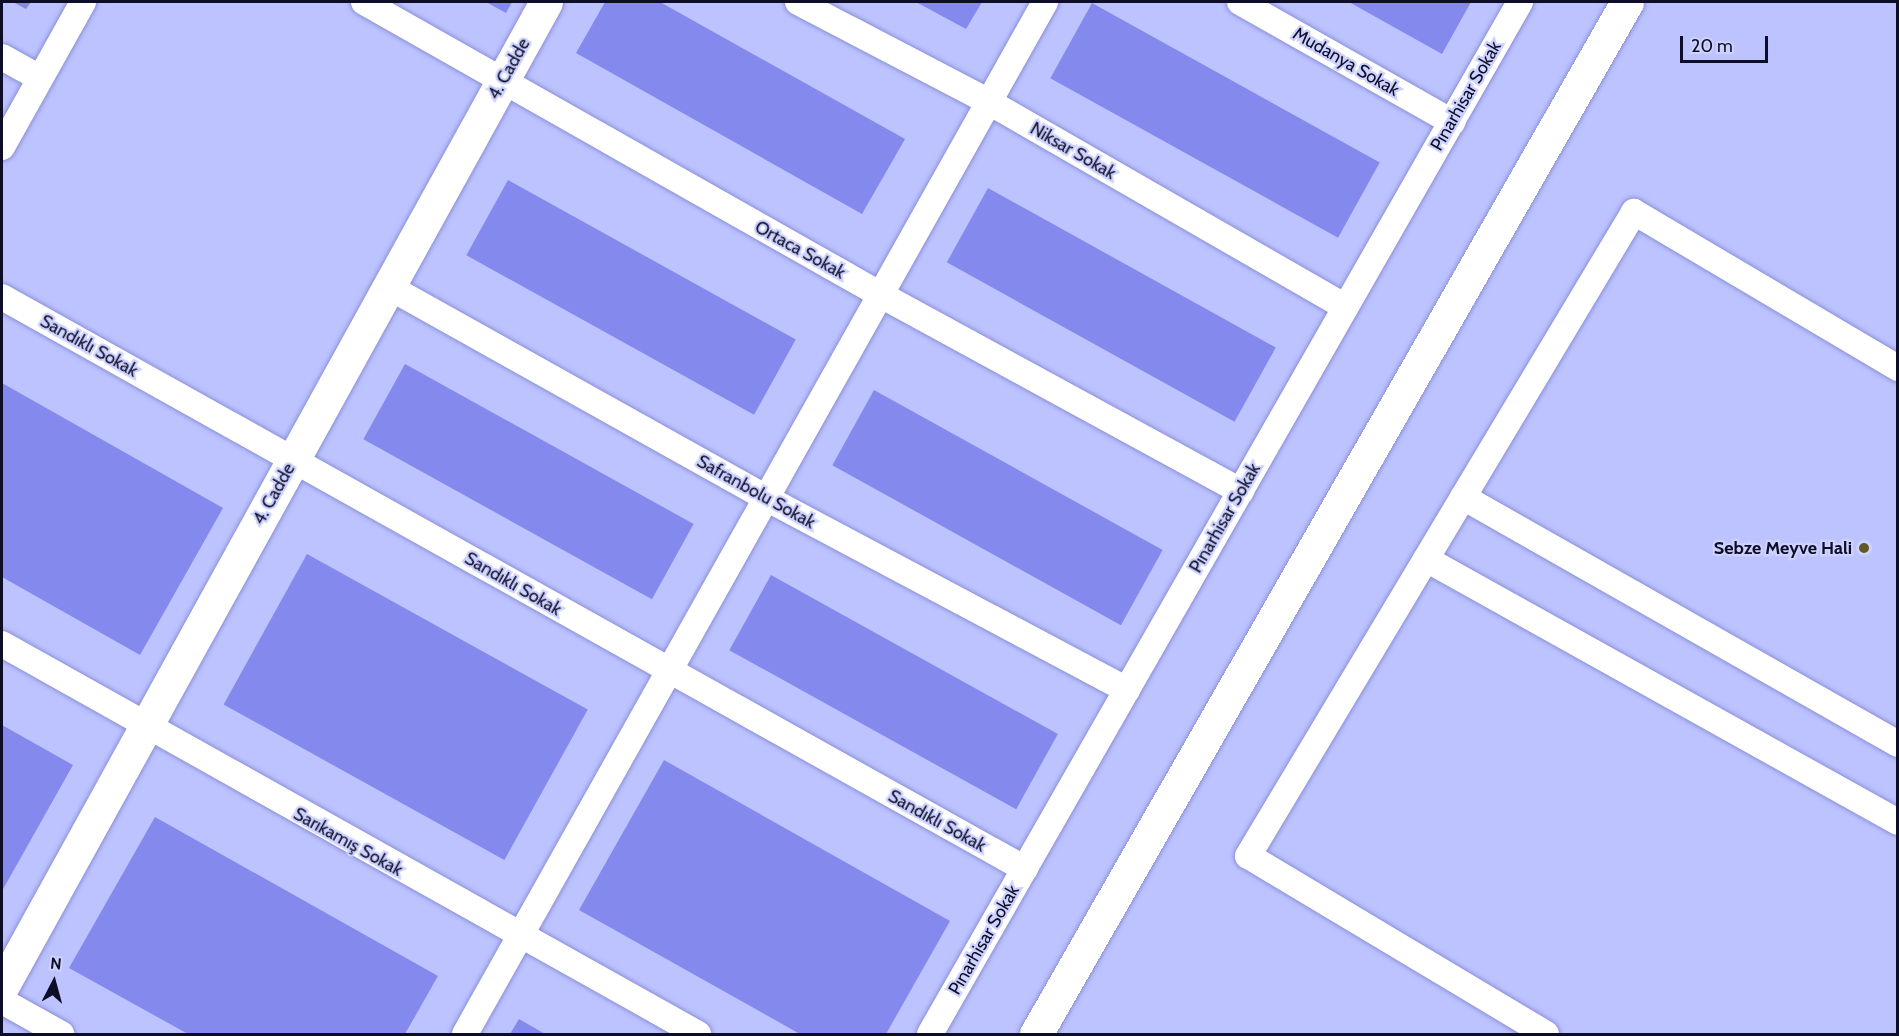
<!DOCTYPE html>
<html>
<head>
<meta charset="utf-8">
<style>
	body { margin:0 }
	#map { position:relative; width:1899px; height:1036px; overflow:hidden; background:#bdc3ff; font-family:Cabin,sans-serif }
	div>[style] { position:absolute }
	.building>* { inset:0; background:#8489ed; transform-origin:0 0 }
	.roads { filter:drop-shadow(0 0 2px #8a90d7) drop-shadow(0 0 2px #8a90d7) }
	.street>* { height:26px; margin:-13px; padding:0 13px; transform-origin:13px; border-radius:13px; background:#fff }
	.secondary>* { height:33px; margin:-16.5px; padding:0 16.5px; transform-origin:16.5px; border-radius:16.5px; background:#fff }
	.dots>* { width:16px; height:16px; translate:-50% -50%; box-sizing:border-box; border:3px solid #cdd2ff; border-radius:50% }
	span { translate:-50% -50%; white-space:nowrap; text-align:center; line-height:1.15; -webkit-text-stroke:4.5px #cdd2ff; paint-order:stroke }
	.street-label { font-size:18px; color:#0d0d28 }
	.poi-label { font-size:18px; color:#0d0d28; font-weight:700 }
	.right { translate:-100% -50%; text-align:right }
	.frame { position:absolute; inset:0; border:3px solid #0d0d28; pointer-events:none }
	.north { position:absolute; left:24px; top:952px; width:60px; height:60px; -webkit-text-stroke:4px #cdd2ff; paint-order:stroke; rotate:6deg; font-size:16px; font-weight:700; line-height:24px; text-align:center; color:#0d0d28 }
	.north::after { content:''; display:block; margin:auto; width:21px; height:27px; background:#0d0d28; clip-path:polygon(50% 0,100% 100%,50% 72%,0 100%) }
	.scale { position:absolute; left:1680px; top:36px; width:88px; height:27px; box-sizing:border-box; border:3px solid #0d0d28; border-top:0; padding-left:8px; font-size:18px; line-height:21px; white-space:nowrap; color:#0d0d28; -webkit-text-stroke:4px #cdd2ff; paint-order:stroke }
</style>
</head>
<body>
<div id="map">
	<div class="building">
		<div style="clip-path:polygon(13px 2px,31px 2px,26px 9px)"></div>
		<div style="clip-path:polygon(486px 2px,512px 2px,506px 13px)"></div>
		<div style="clip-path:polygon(605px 2px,660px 2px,905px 139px,862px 214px,576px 53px)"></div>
		<div style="clip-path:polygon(916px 2px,982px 2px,966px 29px)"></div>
		<div style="clip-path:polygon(1349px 2px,1471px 2px,1442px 54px)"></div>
		<div style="left:1092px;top:3px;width:329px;height:86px;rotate:29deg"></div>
		<div style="left:508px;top:180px;width:329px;height:86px;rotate:29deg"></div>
		<div style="left:988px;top:188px;width:329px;height:85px;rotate:29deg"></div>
		<div style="left:405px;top:364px;width:330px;height:86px;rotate:29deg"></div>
		<div style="clip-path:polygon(2px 383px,223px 508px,140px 655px,2px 577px)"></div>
		<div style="left:874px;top:390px;width:330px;height:86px;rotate:29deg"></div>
		<div style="left:307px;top:554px;width:321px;height:172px;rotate:29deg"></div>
		<div style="left:771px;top:575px;width:328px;height:86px;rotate:29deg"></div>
		<div style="clip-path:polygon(2px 725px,73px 765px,2px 891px)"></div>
		<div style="clip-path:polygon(664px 760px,950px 921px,886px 1034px,800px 1034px,579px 910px)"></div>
		<div style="clip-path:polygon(155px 817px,438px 976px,405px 1034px,188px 1034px,69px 968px)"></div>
		<div style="clip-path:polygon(519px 1019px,545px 1034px,510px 1034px)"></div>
	</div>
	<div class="roads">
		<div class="street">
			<div style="left:364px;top:2px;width:594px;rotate:29.54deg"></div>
			<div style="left:881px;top:295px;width:410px;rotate:28.6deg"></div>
			<div style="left:798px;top:2px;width:216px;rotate:27.6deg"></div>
			<div style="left:989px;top:102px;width:411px;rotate:29.9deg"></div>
			<div style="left:1240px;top:2px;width:244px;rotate:29.5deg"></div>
			<div style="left:2px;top:57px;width:43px;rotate:28.9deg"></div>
			<div style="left:2px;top:147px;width:166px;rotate:-60.8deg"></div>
			<div style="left:389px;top:287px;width:432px;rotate:29.2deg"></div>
			<div style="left:766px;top:498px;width:409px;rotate:28deg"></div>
			<div style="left:2px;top:297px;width:1172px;rotate:29.21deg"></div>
			<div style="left:1463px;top:497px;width:500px;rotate:29.59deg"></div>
			<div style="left:1426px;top:559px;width:540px;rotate:29.13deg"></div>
			<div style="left:2px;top:644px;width:798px;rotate:29.26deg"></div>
			<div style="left:2px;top:1001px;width:68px;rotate:29.2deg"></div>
			<div style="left:465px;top:1034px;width:1184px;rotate:-60.66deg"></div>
			<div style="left:930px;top:1034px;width:1189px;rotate:-60.24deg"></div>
			<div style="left:1546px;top:1034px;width:347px;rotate:-149.1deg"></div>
			<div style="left:1248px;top:856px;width:751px;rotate:-59.06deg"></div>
			<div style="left:1634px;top:212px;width:307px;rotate:30.6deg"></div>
		</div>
		<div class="secondary">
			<div style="left:2px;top:987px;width:1125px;rotate:-61.09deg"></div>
			<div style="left:1036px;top:1034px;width:1189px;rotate:-60.2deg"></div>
		</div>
	</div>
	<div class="dots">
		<div style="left:1864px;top:548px;background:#615925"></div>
	</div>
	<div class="street-label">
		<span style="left:1346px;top:62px;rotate:30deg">Mudanya Sokak</span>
		<span style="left:509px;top:69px;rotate:-61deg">4. Cadde</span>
		<span style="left:1466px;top:96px;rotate:-60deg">Pınarhisar Sokak</span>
		<span style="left:1073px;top:151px;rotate:30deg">Niksar Sokak</span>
		<span style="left:800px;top:250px;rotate:29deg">Ortaca Sokak</span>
		<span style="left:89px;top:346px;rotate:29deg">Sandıklı Sokak</span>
		<span style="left:756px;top:492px;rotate:29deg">Safranbolu Sokak</span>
		<span style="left:274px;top:494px;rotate:-61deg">4. Cadde</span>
		<span style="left:1225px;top:518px;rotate:-60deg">Pınarhisar Sokak</span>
		<span style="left:513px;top:584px;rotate:30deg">Sandıklı Sokak</span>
		<span style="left:937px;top:821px;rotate:29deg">Sandıklı Sokak</span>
		<span style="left:348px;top:842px;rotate:29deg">Sarıkamış Sokak</span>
		<span style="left:984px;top:940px;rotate:-60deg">Pınarhisar Sokak</span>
	</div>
	<div class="poi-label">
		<span class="right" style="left:1852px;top:548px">Sebze Meyve Hali</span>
	</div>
	<div class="frame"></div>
	<div class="north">N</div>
	<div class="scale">20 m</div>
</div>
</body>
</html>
